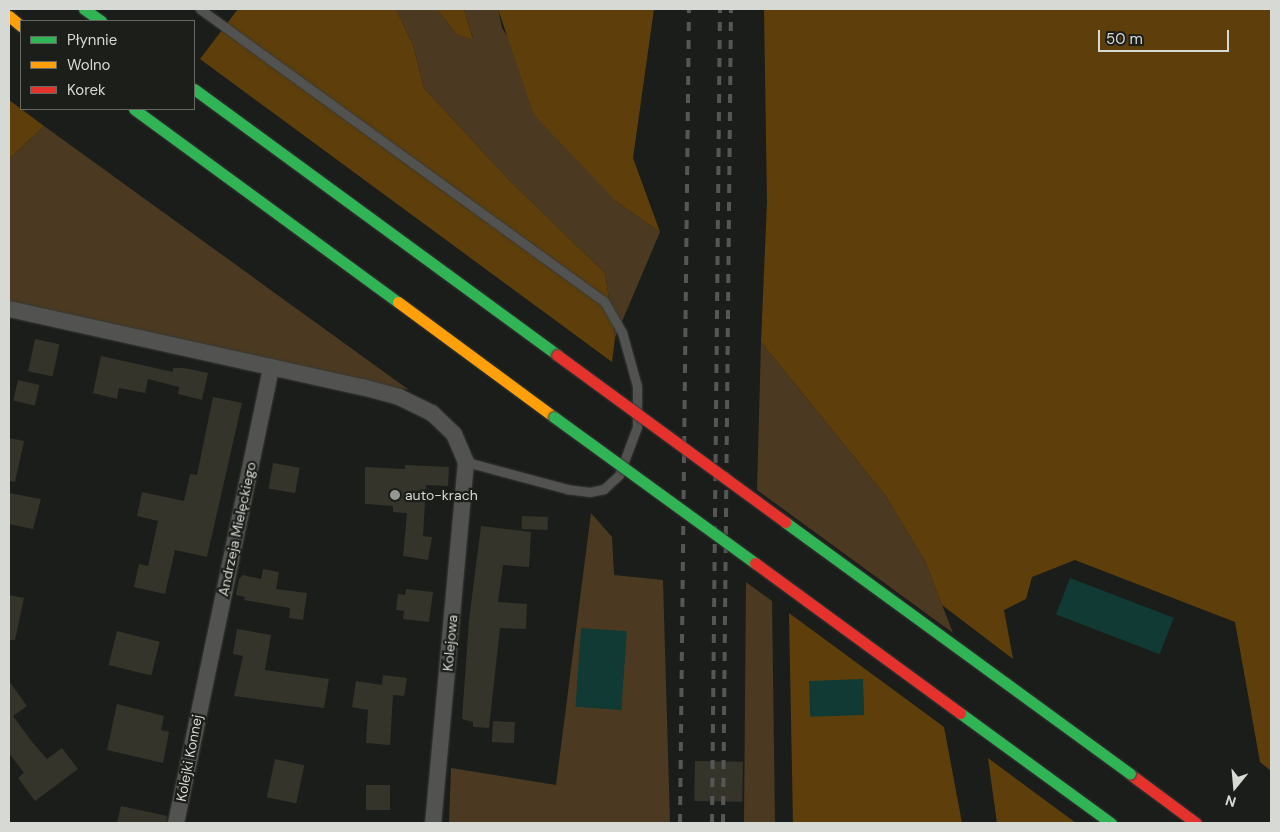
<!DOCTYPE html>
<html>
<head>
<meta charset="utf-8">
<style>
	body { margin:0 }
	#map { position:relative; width:1280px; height:832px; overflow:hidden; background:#1b1d1a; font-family:"DM Sans",sans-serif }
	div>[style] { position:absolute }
	.green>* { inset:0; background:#4b3a21 }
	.forest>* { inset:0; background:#5e3f0b }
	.water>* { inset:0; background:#103a33; transform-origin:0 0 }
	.building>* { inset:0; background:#35342a; transform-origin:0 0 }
	.roads { filter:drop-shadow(0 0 1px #373937) drop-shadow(0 0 1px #373937) }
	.lane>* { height:9px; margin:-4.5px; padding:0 4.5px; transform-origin:4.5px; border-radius:4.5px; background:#525351 }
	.street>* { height:16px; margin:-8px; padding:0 8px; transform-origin:8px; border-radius:8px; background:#525351 }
	.fast>* { height:11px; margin:-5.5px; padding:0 5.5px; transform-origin:5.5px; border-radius:5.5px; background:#30b455 }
	.slow>* { height:11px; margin:-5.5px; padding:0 5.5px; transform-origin:5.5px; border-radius:5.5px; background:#ff9f0a }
	.jam>* { height:11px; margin:-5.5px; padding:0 5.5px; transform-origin:5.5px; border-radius:5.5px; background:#e5322d }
	.rail>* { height:4px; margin-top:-2px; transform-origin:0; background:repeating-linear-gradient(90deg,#555655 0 9px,transparent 0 18px) }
	.bridges { filter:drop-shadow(0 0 1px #373937) drop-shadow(0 0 1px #373937) }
	.fast-bridge>* { height:11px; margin:-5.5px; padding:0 5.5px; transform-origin:5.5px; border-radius:5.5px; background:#30b455 }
	.jam-bridge>* { height:11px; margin:-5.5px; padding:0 5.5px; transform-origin:5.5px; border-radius:5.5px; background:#e5322d }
	.dots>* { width:14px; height:14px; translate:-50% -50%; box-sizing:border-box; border:2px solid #1b1e19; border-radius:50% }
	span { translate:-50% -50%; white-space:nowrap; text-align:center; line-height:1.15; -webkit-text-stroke:4.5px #1b1e19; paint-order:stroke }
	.poi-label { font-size:14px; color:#d7d9d5 }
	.left { translate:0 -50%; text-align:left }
	.street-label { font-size:14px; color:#d7d9d5 }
	.frame { position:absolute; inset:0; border:10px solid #d7d9d5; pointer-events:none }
	.legend { position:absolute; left:20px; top:20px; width:175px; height:90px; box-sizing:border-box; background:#1b1e19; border:1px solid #666964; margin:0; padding:6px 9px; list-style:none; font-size:15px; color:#d7d9d5 }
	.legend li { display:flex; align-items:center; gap:10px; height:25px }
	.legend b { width:25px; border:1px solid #666964 }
	.north { position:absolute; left:1210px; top:762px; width:50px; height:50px; -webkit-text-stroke:4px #1b1e19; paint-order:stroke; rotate:197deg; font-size:14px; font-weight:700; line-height:20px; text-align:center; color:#d7d9d5 }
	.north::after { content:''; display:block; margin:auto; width:18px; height:22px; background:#d7d9d5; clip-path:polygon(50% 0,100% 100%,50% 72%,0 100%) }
	.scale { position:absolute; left:1098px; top:30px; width:131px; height:22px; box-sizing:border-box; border:2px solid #d7d9d5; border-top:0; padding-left:6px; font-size:15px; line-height:18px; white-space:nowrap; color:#d7d9d5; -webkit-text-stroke:4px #1b1e19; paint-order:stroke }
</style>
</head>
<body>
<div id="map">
	<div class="green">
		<div style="clip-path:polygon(396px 9px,437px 9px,457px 35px,473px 38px,464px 9px,498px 9px,502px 28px,617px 202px,660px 232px,615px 338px,605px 273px,509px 180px,424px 88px,413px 45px)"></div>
		<div style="clip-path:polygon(44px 126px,409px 390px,9px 302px,9px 159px)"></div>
		<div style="clip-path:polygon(761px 342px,885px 495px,925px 561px,953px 633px,757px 490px)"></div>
		<div style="clip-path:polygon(591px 513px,612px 537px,614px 575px,663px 580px,670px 823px,449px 823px,451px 768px,556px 785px)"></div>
		<div style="clip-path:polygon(746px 582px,772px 601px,775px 823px,744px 823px)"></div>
	</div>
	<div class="forest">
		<div style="clip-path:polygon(238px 9px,396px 9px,413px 45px,424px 88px,509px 180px,605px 273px,615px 338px,612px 362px,200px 59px)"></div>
		<div style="clip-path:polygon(437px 9px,464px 9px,473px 39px,457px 35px)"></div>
		<div style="clip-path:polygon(498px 9px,654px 9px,633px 158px,660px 232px,617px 202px,534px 115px)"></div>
		<div style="clip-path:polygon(764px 9px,1271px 9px,1271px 771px,1260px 762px,1235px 622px,1075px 560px,1032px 577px,1026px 599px,1004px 610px,1013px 659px,942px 605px,925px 561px,885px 495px,761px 342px,767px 202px)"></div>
		<div style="clip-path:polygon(9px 100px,44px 126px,9px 159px)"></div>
		<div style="clip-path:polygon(789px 613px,944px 727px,962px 823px,793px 823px)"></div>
		<div style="clip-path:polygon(988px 758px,1076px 823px,997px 823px)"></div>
	</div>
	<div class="water">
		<div style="left:1070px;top:578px;width:111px;height:39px;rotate:21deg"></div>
		<div style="left:581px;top:628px;width:46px;height:79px;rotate:4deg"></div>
		<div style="left:863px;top:679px;width:36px;height:54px;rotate:88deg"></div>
	</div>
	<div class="building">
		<div style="left:35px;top:339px;width:25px;height:33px;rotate:12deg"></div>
		<div style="clip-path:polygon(101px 356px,173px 372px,173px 368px,184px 368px,208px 373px,202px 400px,178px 394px,179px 387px,148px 379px,145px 393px,119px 388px,117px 399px,93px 393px)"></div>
		<div style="left:18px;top:380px;width:22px;height:21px;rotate:13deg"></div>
		<div style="clip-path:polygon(213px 397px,242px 403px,207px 557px,175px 550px,165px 594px,134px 587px,139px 564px,148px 566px,158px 521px,137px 516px,142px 492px,184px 501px,190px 474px,197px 475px)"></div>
		<div style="clip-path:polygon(9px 438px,24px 441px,15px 482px,9px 481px)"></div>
		<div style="left:273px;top:463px;width:27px;height:26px;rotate:10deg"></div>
		<div style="clip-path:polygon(405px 465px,449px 467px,448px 486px,426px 485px,423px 536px,432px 537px,428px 560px,403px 556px,407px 513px,393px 512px,393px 506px,365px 504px,365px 467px,405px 469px)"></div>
		<div style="clip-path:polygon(9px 493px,41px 499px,33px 529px,9px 524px)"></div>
		<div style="left:522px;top:516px;width:26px;height:13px;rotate:2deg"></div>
		<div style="clip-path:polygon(481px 526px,531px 532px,529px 567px,503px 565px,498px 602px,527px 604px,526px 629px,500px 628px,489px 728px,473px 727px,473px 722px,462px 719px,469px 620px)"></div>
		<div style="clip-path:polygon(263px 569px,279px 572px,276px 589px,307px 593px,303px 620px,289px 618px,290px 608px,244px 600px,245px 597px,236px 595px,239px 579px,243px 575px,261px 579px)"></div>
		<div style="clip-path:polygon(406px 589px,433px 592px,429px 622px,403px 619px,404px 611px,396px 610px,398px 594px,405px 595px)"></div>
		<div style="clip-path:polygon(9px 595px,24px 598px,15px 640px,9px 640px)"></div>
		<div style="clip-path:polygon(237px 629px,271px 635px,265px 670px,329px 679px,324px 708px,234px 696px,243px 656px,233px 654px)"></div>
		<div style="left:117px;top:631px;width:44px;height:35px;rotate:14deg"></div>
		<div style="clip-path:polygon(383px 675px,407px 678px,404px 696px,393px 695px,390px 745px,366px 743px,368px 710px,352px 707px,356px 681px,382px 685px)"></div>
		<div style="clip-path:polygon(9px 681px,27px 706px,13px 716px,33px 743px,47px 759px,62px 748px,78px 769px,35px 801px,18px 778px,24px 773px,9px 753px)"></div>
		<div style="clip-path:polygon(117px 704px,164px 716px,161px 730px,169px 732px,163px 763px,107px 750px)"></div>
		<div style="left:493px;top:721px;width:22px;height:21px;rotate:3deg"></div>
		<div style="left:275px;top:759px;width:30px;height:39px;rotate:12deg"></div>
		<div style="left:695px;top:761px;width:48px;height:40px;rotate:1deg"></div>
		<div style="left:366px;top:785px;width:24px;height:25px"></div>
		<div style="clip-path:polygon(121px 806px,167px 816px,166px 823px,117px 823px)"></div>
	</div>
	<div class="roads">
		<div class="lane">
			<div style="left:200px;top:9px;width:498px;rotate:35.9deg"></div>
			<div style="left:604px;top:301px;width:36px;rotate:60deg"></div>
			<div style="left:622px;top:332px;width:56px;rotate:74.5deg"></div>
			<div style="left:637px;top:386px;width:41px;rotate:90deg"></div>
			<div style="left:637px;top:427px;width:51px;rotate:110.6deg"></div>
			<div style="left:619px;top:475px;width:21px;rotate:137deg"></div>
			<div style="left:604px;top:489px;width:14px;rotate:168deg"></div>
			<div style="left:590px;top:492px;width:23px;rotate:-173deg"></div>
			<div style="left:567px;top:489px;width:105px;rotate:-165deg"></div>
		</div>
		<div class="street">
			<div style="left:9px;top:309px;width:362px;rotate:12.5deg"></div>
			<div style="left:362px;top:387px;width:38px;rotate:15deg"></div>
			<div style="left:399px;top:397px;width:37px;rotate:26deg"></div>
			<div style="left:432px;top:413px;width:30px;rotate:44deg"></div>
			<div style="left:454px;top:434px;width:30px;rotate:67deg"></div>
			<div style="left:466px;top:462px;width:363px;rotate:95.2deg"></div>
			<div style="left:176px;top:823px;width:466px;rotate:-78.2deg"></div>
		</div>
		<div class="fast">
			<div style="left:84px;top:9px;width:21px;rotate:35deg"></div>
			<div style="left:194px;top:89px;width:450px;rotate:36.2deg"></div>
			<div style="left:134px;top:109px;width:327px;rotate:36.2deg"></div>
		</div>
		<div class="slow">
			<div style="left:9px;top:16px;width:16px;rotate:40deg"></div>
			<div style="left:398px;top:302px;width:194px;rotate:36.4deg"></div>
		</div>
		<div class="jam">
			<div style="left:1130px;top:774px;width:82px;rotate:36.6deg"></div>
		</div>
	</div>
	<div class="rail">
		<div style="left:680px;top:823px;width:814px;rotate:-89.37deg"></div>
		<div style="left:712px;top:823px;width:814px;rotate:-89.44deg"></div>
		<div style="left:723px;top:823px;width:814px;rotate:-89.44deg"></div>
	</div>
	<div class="bridges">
		<div class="fast-bridge">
			<div style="left:554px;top:417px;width:248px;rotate:36deg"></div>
			<div style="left:785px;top:522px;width:427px;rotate:36.1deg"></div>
			<div style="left:960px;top:713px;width:187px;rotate:36.1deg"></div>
		</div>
		<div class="jam-bridge">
			<div style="left:557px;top:355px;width:283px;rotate:36.2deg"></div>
			<div style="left:755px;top:563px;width:254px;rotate:36.2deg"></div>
		</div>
	</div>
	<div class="dots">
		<div style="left:395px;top:495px;background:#959794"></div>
	</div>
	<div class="poi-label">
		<span class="left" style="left:405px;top:495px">auto-krach</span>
	</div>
	<div class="street-label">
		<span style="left:237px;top:529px;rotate:-78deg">Andrzeja Mielęckiego</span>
		<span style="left:450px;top:643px;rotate:-85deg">Kolejowa</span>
		<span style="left:189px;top:758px;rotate:-79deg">Kolejki Konnej</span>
	</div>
	<div class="frame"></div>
	<ul class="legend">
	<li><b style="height:6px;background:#30b455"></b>Płynnie</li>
	<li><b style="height:6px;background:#ff9f0a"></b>Wolno</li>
	<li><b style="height:6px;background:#e5322d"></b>Korek</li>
	</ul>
	<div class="north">N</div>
	<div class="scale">50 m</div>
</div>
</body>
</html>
